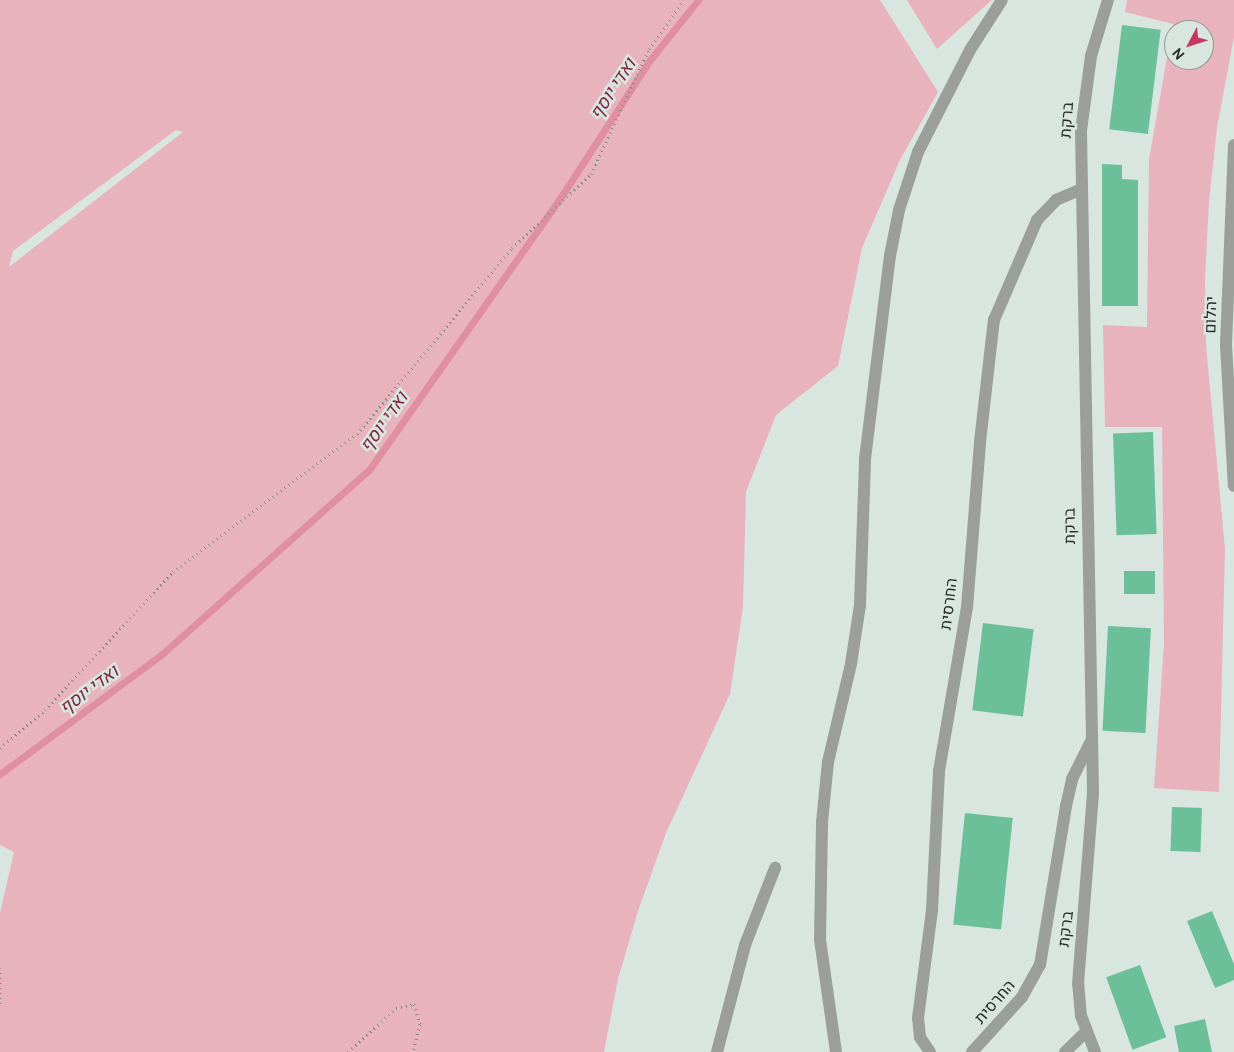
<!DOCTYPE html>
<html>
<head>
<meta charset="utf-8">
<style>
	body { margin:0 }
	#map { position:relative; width:1234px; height:1052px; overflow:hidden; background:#d9e6df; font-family:Cabin,Heebo,sans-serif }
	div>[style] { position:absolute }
	.green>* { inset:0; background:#e8b3bc }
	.stream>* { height:7px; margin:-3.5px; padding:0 3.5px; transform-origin:3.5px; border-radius:3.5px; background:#df8fa0 }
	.building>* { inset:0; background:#6bbf99; transform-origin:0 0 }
	.path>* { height:3px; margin-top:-1.5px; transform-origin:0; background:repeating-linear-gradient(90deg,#828b87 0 1px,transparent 0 5px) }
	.minor>* { height:12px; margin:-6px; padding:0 6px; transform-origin:6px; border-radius:6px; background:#9a9f9c }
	span { translate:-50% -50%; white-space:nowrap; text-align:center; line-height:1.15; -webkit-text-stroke:5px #d9e6df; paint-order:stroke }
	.street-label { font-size:16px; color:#262b29 }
	.water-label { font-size:18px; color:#812441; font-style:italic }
	.north { position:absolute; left:1164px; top:20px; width:50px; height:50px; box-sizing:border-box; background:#d9e6df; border:1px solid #919b96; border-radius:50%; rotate:230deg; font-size:14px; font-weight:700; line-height:20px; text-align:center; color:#262b29 }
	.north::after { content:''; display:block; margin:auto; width:18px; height:22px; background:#c53764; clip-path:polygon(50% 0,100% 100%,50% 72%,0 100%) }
</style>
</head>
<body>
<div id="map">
	<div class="green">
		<div style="clip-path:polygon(evenodd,0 0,880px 0,938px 92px,900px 160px,862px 248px,838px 366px,776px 415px,746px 492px,743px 607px,730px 694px,666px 833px,638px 911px,618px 979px,604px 1052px,0 1052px,0 913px,14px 852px,0 845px,0 0,176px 130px,183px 132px,9px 267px,13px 251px,176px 130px)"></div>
		<div style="clip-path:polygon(907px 0,992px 0,937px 49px)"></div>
		<div style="clip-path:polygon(evenodd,1127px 0,1234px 0,1234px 37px,1217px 128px,1209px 201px,1205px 280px,1206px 345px,1225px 549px,1219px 792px,1154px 788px,1164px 643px,1162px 427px,1105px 427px,1103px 325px,1147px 327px,1149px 159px,1173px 24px,1125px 12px,1127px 0,1174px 30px,1204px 30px,1204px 60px,1174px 60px,1174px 30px)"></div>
	</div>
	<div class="stream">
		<div style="left:0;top:774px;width:200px;rotate:-36.5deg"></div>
		<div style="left:161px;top:655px;width:278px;rotate:-41.7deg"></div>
		<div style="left:369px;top:470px;width:330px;rotate:-54.9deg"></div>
		<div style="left:559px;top:200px;width:167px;rotate:-57deg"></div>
		<div style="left:650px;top:60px;width:77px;rotate:-51.3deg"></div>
	</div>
	<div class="building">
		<div style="left:1122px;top:25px;width:39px;height:105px;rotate:7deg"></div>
		<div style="clip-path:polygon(1102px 164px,1122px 165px,1122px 179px,1138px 180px,1138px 306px,1102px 306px)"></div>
		<div style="left:1153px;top:432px;width:102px;height:40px;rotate:88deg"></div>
		<div style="left:1124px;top:571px;width:31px;height:23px"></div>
		<div style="left:983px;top:623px;width:51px;height:88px;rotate:7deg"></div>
		<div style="left:1108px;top:626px;width:43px;height:105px;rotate:3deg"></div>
		<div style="left:1172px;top:807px;width:30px;height:44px;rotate:2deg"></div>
		<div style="left:965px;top:813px;width:48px;height:112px;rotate:6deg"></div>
		<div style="clip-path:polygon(1212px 911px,1234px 964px,1234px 980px,1215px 988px,1187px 921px)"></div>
		<div style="left:1140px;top:965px;width:77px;height:36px;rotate:70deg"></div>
		<div style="clip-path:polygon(1205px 1019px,1212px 1052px,1179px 1052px,1174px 1026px)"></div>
	</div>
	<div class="path">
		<div style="left:0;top:748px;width:59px;rotate:-40.2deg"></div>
		<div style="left:45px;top:710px;width:188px;rotate:-47.2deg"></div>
		<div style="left:173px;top:572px;width:230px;rotate:-36.9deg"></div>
		<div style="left:357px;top:434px;width:242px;rotate:-50.2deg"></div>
		<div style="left:512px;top:248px;width:108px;rotate:-43.1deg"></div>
		<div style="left:591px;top:174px;width:138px;rotate:-65.1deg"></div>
		<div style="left:649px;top:49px;width:60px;rotate:-54.5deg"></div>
		<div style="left:0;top:968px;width:36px;rotate:90deg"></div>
		<div style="left:348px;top:1052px;width:65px;rotate:-42.5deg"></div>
		<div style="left:396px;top:1008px;width:18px;rotate:-13deg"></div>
		<div style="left:414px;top:1004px;width:21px;rotate:73deg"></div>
		<div style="left:420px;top:1024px;width:29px;rotate:104deg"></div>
	</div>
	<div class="minor">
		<div style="left:1234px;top:145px;width:200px;rotate:92.3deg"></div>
		<div style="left:1226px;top:345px;width:141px;rotate:86.8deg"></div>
		<div style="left:717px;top:1052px;width:111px;rotate:-75.3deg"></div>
		<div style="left:745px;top:945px;width:83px;rotate:-68.7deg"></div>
		<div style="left:836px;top:1052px;width:114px;rotate:-98.1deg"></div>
		<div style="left:820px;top:939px;width:117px;rotate:-89deg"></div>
		<div style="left:822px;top:822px;width:60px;rotate:-84.3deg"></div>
		<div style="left:828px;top:762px;width:101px;rotate:-76.8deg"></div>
		<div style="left:851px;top:664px;width:60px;rotate:-81.3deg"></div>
		<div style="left:860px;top:605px;width:146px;rotate:-88deg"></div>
		<div style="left:865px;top:459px;width:205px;rotate:-83deg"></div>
		<div style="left:890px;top:256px;width:47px;rotate:-78.9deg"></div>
		<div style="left:899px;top:210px;width:61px;rotate:-71.9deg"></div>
		<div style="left:918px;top:152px;width:114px;rotate:-63deg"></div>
		<div style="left:970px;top:50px;width:59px;rotate:-57.4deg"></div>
		<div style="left:930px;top:1052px;width:18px;rotate:-124deg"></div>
		<div style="left:920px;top:1037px;width:19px;rotate:-96deg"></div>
		<div style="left:918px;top:1018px;width:109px;rotate:-82.6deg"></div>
		<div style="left:932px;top:910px;width:139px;rotate:-87.1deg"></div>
		<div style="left:939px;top:771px;width:165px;rotate:-80.3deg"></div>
		<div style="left:967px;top:608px;width:167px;rotate:-85.5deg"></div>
		<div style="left:980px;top:442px;width:123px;rotate:-83.5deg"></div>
		<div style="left:994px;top:320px;width:109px;rotate:-66.7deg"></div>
		<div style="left:1037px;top:220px;width:28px;rotate:-46deg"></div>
		<div style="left:1056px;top:200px;width:28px;rotate:-23deg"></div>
		<div style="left:972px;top:1052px;width:74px;rotate:-47.7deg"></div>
		<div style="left:1022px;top:997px;width:37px;rotate:-61deg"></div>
		<div style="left:1040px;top:965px;width:161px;rotate:-80.7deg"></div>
		<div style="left:1066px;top:806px;width:28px;rotate:-77deg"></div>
		<div style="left:1072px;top:779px;width:42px;rotate:-63.4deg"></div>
		<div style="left:1065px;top:1052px;width:29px;rotate:-44deg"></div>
		<div style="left:1095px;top:1052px;width:39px;rotate:-111deg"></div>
		<div style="left:1081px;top:1016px;width:32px;rotate:-95deg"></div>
		<div style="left:1078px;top:984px;width:192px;rotate:-85.5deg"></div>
		<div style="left:1093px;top:793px;width:662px;rotate:-91.04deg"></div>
		<div style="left:1081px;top:131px;width:76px;rotate:-82.4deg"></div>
		<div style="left:1091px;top:56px;width:59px;rotate:-73.1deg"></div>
	</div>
	<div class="street-label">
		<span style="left:1067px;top:120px;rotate:-86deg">ברקת</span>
		<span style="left:1211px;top:315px;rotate:-88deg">יהלום</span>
		<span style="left:1070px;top:526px;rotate:-91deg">ברקת</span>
		<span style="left:949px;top:604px;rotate:-83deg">החרסית</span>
		<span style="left:1066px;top:929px;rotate:-83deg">ברקת</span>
		<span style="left:995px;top:1002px;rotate:-49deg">החרסית</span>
	</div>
	<div class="water-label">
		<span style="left:613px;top:89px;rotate:-57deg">ואדי יוסף</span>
		<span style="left:384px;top:422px;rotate:-55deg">ואדי יוסף</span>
		<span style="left:89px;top:690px;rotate:-37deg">ואדי יוסף</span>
	</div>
	<div class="north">N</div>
</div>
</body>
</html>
